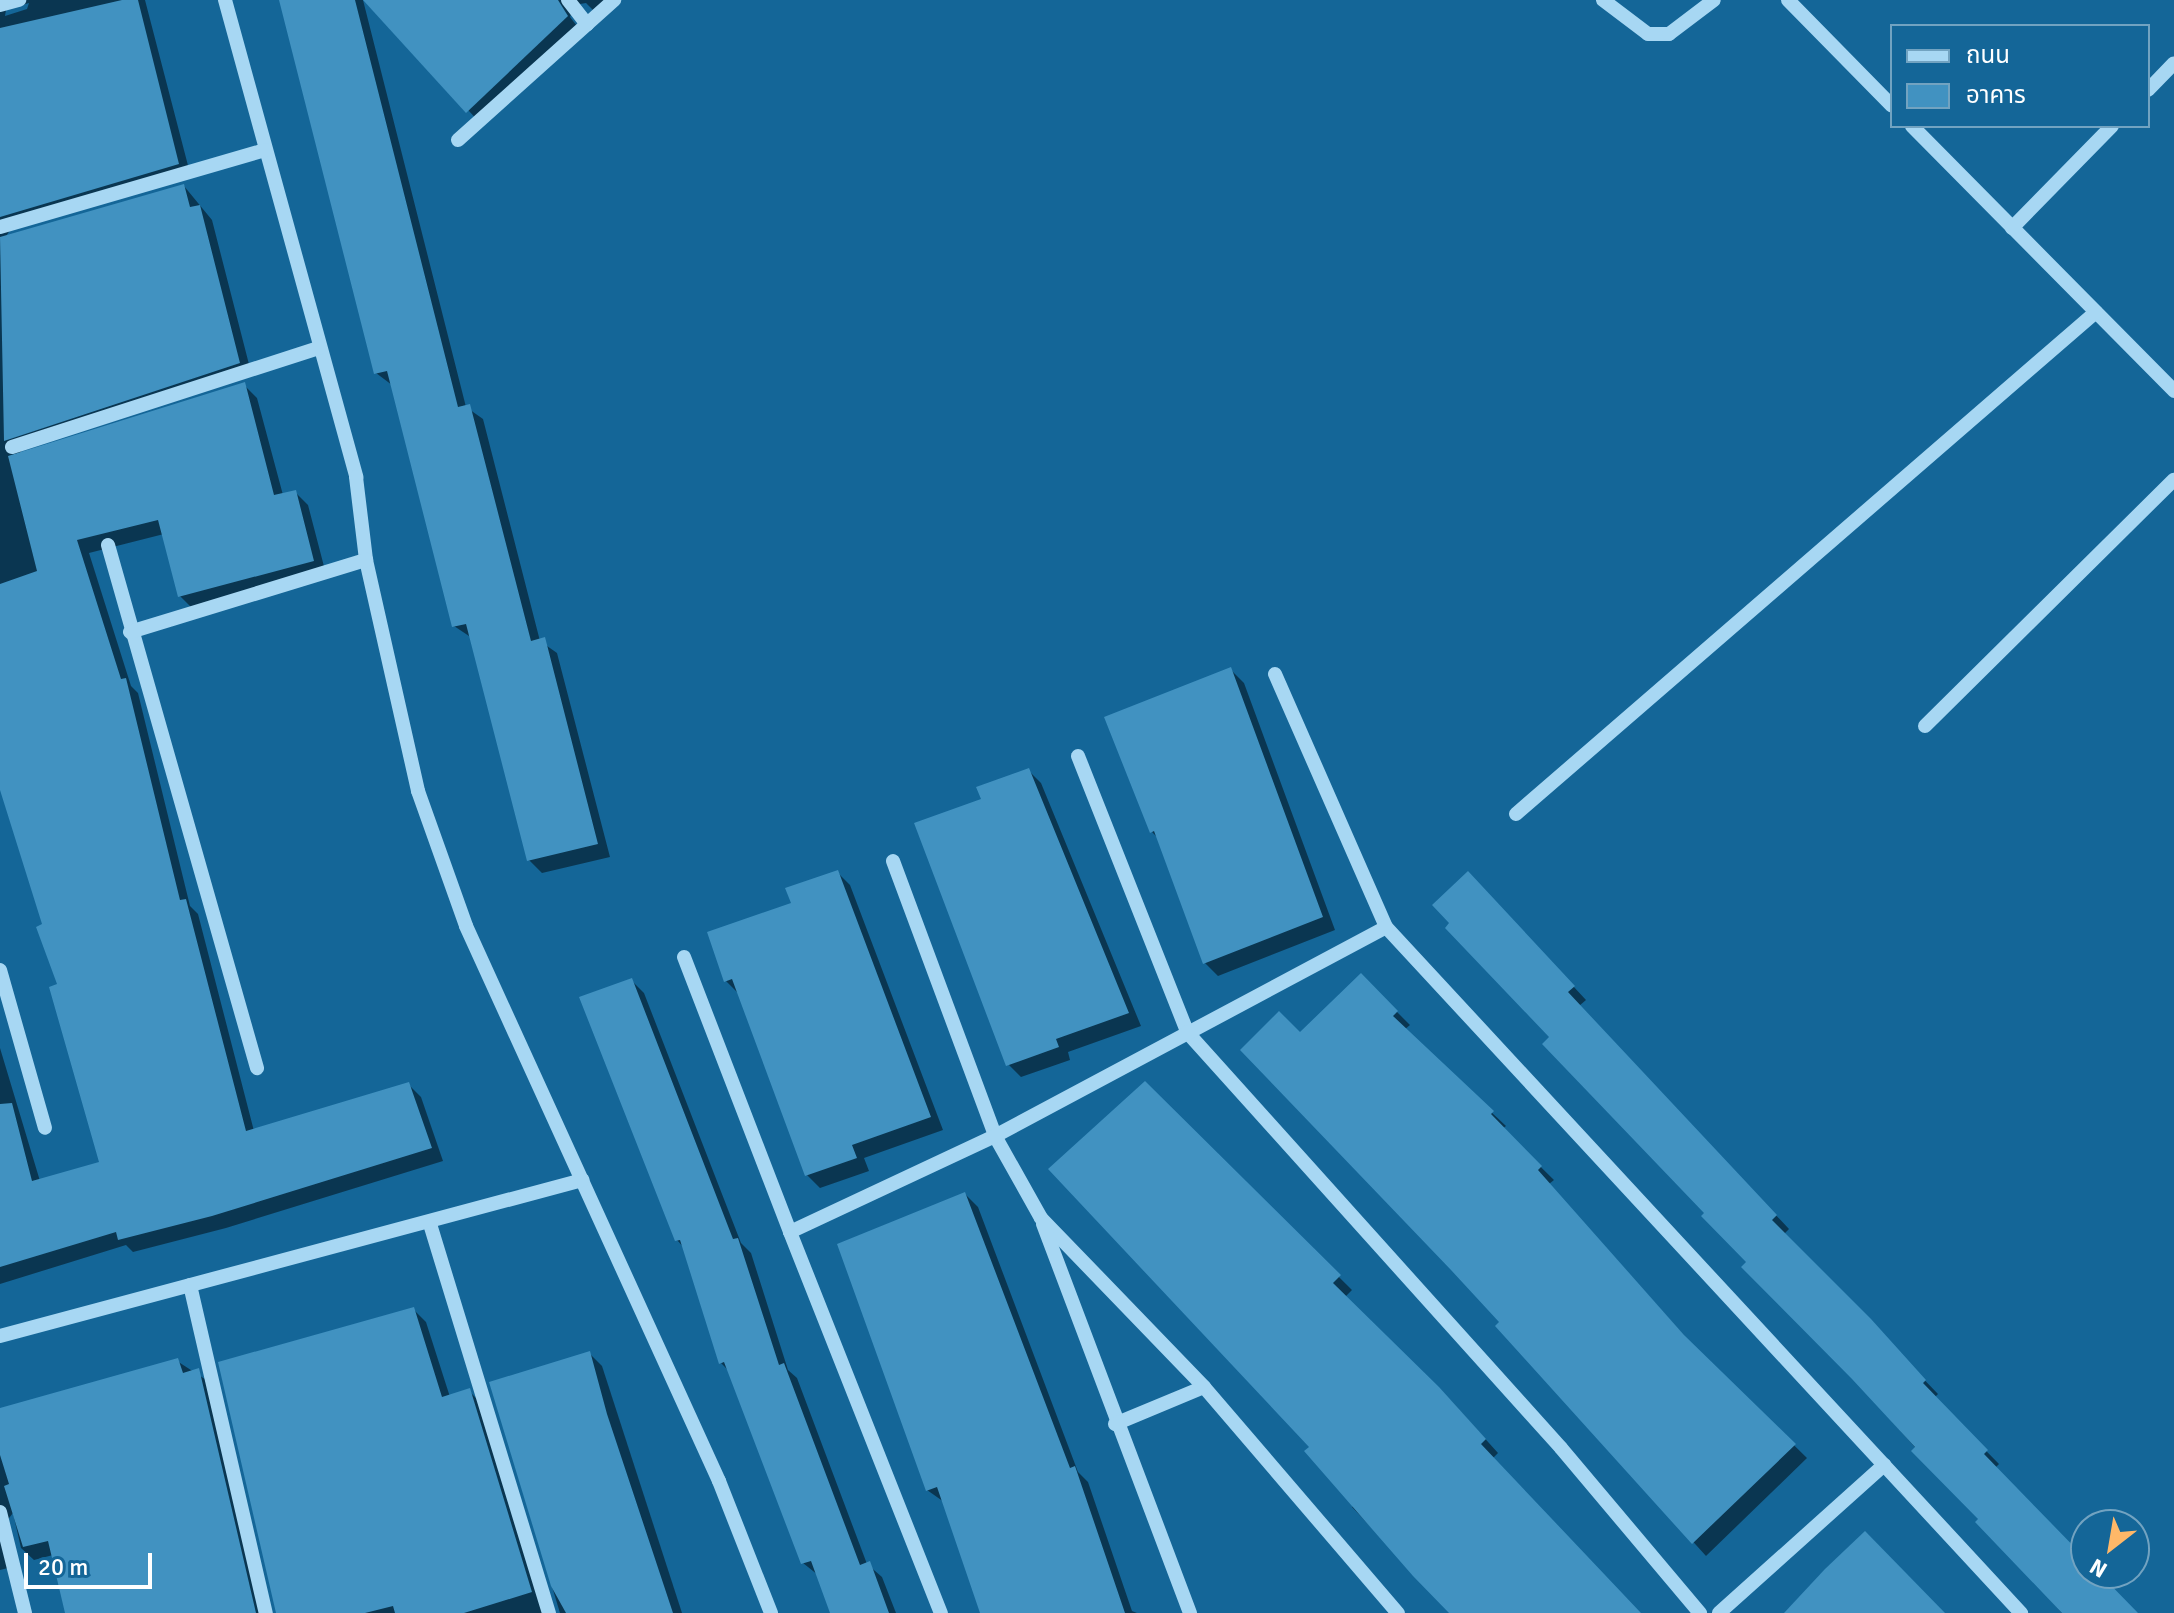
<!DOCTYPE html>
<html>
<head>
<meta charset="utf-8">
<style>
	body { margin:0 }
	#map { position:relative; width:2174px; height:1613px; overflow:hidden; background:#146698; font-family:Signika,"Noto Sans Thai",sans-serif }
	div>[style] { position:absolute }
	.shadow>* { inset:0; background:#0007 }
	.building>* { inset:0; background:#4192c1 }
	.minor>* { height:14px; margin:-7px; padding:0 7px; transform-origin:7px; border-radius:7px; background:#a7d7f3 }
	span { translate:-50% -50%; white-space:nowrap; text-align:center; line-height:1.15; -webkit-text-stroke:6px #146698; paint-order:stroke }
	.legend { position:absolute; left:1890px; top:24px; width:260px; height:104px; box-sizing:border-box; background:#146698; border:2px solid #72a3c1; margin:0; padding:10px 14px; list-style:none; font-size:24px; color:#fff }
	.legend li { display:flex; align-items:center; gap:16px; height:40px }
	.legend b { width:40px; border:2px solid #72a3c1 }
	.north { position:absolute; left:2070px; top:1509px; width:80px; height:80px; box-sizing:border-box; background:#146698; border:2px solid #72a3c1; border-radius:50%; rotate:211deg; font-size:22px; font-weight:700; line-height:32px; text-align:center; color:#fff }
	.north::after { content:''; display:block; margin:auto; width:28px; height:36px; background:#ffb868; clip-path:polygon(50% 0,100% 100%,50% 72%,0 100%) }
	.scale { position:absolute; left:24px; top:1553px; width:128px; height:36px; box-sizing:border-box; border:4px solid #fff; border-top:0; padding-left:10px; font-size:24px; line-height:28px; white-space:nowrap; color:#fff; -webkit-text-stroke:6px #146698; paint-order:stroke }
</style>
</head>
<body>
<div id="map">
	<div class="shadow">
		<div style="clip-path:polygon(evenodd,0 0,145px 0,191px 177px,10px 230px,5px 238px,184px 186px,212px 220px,252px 376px,22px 450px,17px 458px,244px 385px,257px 398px,283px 495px,295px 492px,308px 505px,326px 574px,193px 609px,180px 596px,164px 534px,89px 553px,131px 686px,138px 693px,190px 906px,198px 914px,254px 1131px,408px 1084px,421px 1097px,443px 1161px,226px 1228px,133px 1252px,126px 1245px,0 1284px,0 1048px,40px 1181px,102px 1163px,44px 926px,0 786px,0 0,29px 3px,27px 9px,5px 16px,6px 10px,29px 3px)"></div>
		<div style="clip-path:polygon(280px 0,363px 0,466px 407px,483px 419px,540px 641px,557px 653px,610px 857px,542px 873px,529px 860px,472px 638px,454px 626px,392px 385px,376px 373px)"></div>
		<div style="clip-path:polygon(432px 0,613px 0,597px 14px,586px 3px,574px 5px,570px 17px,580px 30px,481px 124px,396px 32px)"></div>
		<div style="clip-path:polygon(1231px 670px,1244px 683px,1335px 930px,1218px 976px,1205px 963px,1159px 839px,1152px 832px)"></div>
		<div style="clip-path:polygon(1028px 770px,1041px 783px,1141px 1026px,1068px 1052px,1070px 1060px,1021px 1077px,1008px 1064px,983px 800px)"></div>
		<div style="clip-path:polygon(837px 872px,850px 885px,943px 1130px,864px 1158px,869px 1171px,820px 1188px,807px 1175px,740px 995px,726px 981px)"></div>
		<div style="clip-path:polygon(1481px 887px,1586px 1000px,1579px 1006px,1789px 1229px,1784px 1234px,1938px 1394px,1934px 1398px,1999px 1464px,1995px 1468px,2086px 1564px,2086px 1573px,2094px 1573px,2132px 1613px,2062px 1613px,1551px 1037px)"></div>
		<div style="clip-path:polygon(1361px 976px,1410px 1025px,1404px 1030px,1506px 1126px,1502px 1129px,1554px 1180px,1549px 1184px,1695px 1348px,1807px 1458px,1706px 1556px,1498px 1326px,1502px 1322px,1300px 1034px)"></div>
		<div style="clip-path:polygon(631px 980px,644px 993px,741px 1243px,751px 1253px,788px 1370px,797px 1378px,867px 1564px,882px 1577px,896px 1613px,832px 1613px,818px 1575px,803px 1563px,730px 1372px,721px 1363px,685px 1249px,677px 1240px)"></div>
		<div style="clip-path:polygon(1145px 1084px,1352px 1290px,1345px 1297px,1452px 1402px,1498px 1453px,1493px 1458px,1639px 1613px,1452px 1613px,1352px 1507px,1357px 1502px,1311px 1447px)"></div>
		<div style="clip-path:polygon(965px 1194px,978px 1207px,1078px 1472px,1088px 1482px,1132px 1611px,1137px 1613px,984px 1613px,944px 1502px,927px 1490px)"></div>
		<div style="clip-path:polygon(413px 1309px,426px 1322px,450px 1397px,469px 1391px,482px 1404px,546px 1613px,277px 1613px)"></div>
		<div style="clip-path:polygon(589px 1353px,602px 1366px,682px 1613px,560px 1613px,491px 1384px)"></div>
		<div style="clip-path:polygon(177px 1361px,211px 1383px,265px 1613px,67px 1613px,53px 1555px,34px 1560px,21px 1548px,13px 1513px,2px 1527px,12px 1567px,0 1570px,0 1411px)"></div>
	</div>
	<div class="building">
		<div style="clip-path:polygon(122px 0,138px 0,179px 164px,0 217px,0 28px)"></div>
		<div style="clip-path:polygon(279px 0,355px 0,458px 407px,470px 404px,531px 641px,545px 637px,598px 844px,527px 861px,466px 624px,452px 627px,387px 371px,374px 374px)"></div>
		<div style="clip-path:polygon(363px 0,558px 0,568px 16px,466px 113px)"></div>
		<div style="clip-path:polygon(184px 184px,190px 207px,200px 205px,240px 363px,4px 441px,0 237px)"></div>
		<div style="clip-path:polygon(245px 382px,274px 495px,296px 490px,314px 561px,178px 597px,158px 520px,77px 540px,121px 679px,126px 678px,180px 900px,186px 899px,246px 1131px,409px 1082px,432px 1148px,212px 1216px,118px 1240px,116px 1232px,0 1267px,0 1104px,12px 1103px,32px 1181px,99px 1162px,49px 987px,57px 984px,36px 927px,42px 924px,0 790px,0 584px,37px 571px,8px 456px)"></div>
		<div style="clip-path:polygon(1231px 667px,1323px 917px,1203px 964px,1154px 831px,1150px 833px,1104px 717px)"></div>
		<div style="clip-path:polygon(1029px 768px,1129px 1013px,1056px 1039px,1059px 1047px,1006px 1066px,914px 823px,981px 799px,976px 787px)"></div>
		<div style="clip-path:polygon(838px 870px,931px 1117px,852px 1145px,857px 1158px,805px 1176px,732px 979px,724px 982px,707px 932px,791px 903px,785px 888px)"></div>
		<div style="clip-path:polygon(1468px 871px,1575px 986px,1568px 992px,1777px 1215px,1772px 1220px,1871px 1319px,1926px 1380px,1923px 1383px,1988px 1450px,1984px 1454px,2086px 1559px,2086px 1573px,2099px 1573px,2138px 1613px,2062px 1613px,1975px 1522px,1978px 1519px,1911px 1451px,1915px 1447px,1852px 1379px,1741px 1267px,1746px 1262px,1701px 1216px,1704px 1213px,1542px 1044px,1549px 1037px,1445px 928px,1449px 923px,1432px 905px)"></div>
		<div style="clip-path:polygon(1361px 973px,1398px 1011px,1393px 1016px,1494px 1111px,1491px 1114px,1542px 1166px,1538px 1170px,1684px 1335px,1796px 1444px,1692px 1544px,1495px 1326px,1499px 1322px,1451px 1270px,1240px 1050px,1279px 1011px,1300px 1032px)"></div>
		<div style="clip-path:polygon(632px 978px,733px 1239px,738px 1238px,779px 1365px,784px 1363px,860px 1565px,870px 1561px,889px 1613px,830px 1613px,811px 1561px,801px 1564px,724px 1362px,719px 1364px,680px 1240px,675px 1241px,579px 997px)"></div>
		<div style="clip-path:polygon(1145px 1081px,1341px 1275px,1333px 1283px,1439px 1387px,1486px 1439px,1481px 1444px,1641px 1613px,1449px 1613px,1413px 1576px,1304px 1451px,1309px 1447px,1048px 1169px)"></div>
		<div style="clip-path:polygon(965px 1192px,1070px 1468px,1075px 1466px,1125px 1613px,980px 1613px,937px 1487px,926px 1491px,837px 1244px)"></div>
		<div style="clip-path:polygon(414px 1307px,442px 1397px,470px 1388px,532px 1592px,464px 1613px,395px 1613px,393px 1606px,365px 1613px,276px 1613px,218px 1362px)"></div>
		<div style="clip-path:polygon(590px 1351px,607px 1414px,673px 1613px,566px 1613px,551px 1586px,489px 1382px)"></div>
		<div style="clip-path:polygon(178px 1358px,183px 1373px,199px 1368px,256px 1613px,65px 1613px,48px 1541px,23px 1547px,4px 1486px,9px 1484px,0 1455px,0 1408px)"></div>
		<div style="clip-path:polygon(1865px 1531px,1945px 1613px,1784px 1613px,1825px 1569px)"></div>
	</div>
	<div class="minor">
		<div style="left:225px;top:0;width:495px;rotate:74.6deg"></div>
		<div style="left:356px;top:477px;width:84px;rotate:83.1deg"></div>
		<div style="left:366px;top:560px;width:237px;rotate:77.3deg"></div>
		<div style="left:418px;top:791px;width:143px;rotate:70.4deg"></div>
		<div style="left:466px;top:926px;width:610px;rotate:65.49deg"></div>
		<div style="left:719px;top:1481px;width:142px;rotate:68.5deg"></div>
		<div style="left:568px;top:0;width:31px;rotate:52deg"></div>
		<div style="left:1603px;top:0;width:56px;rotate:37.1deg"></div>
		<div style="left:1648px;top:34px;width:21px"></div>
		<div style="left:1669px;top:34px;width:56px;rotate:-37.1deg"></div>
		<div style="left:1788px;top:0;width:148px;rotate:45.5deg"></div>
		<div style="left:0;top:5px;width:20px;rotate:-15deg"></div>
		<div style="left:2148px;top:90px;width:37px;rotate:-46deg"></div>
		<div style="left:1912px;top:126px;width:373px;rotate:45.3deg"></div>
		<div style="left:458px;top:140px;width:210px;rotate:-41.9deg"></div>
		<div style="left:0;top:227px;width:276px;rotate:-16.2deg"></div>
		<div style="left:2012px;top:228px;width:143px;rotate:-45.6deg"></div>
		<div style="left:12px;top:447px;width:323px;rotate:-17.9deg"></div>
		<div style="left:108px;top:545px;width:544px;rotate:74.1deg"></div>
		<div style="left:130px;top:632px;width:247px;rotate:-17deg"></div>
		<div style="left:1275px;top:674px;width:276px;rotate:66.3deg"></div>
		<div style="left:1925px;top:726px;width:350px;rotate:-44.7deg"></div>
		<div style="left:1078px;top:756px;width:297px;rotate:68.4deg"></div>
		<div style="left:1187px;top:1032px;width:559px;rotate:48.04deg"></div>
		<div style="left:1561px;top:1448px;width:216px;rotate:49.9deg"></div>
		<div style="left:1516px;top:814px;width:767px;rotate:-40.88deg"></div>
		<div style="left:893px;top:861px;width:293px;rotate:69.6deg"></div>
		<div style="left:995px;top:1136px;width:94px;rotate:60.7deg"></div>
		<div style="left:1041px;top:1218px;width:235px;rotate:46deg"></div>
		<div style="left:1204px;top:1387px;width:298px;rotate:49.4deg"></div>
		<div style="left:684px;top:957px;width:295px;rotate:68.9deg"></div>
		<div style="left:790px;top:1232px;width:226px;rotate:-25.1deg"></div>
		<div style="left:995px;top:1136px;width:443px;rotate:-28.1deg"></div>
		<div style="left:1386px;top:927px;width:935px;rotate:47.21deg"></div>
		<div style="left:0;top:970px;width:164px;rotate:74.1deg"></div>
		<div style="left:430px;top:1224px;width:407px;rotate:73deg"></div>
		<div style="left:1043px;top:1224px;width:416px;rotate:69.3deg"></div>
		<div style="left:790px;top:1232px;width:410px;rotate:68.4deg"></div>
		<div style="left:190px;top:1285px;width:337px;rotate:77deg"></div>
		<div style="left:0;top:1336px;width:603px;rotate:-15deg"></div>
		<div style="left:1115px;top:1424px;width:96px;rotate:-22.6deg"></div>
		<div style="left:0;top:1512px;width:104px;rotate:76.1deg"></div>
		<div style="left:1719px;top:1613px;width:222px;rotate:-41.9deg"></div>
	</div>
	<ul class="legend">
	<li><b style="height:10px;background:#a7d7f3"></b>ถนน</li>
	<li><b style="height:22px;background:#4192c1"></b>อาคาร</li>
	</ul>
	<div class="north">N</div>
	<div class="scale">20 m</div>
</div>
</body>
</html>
